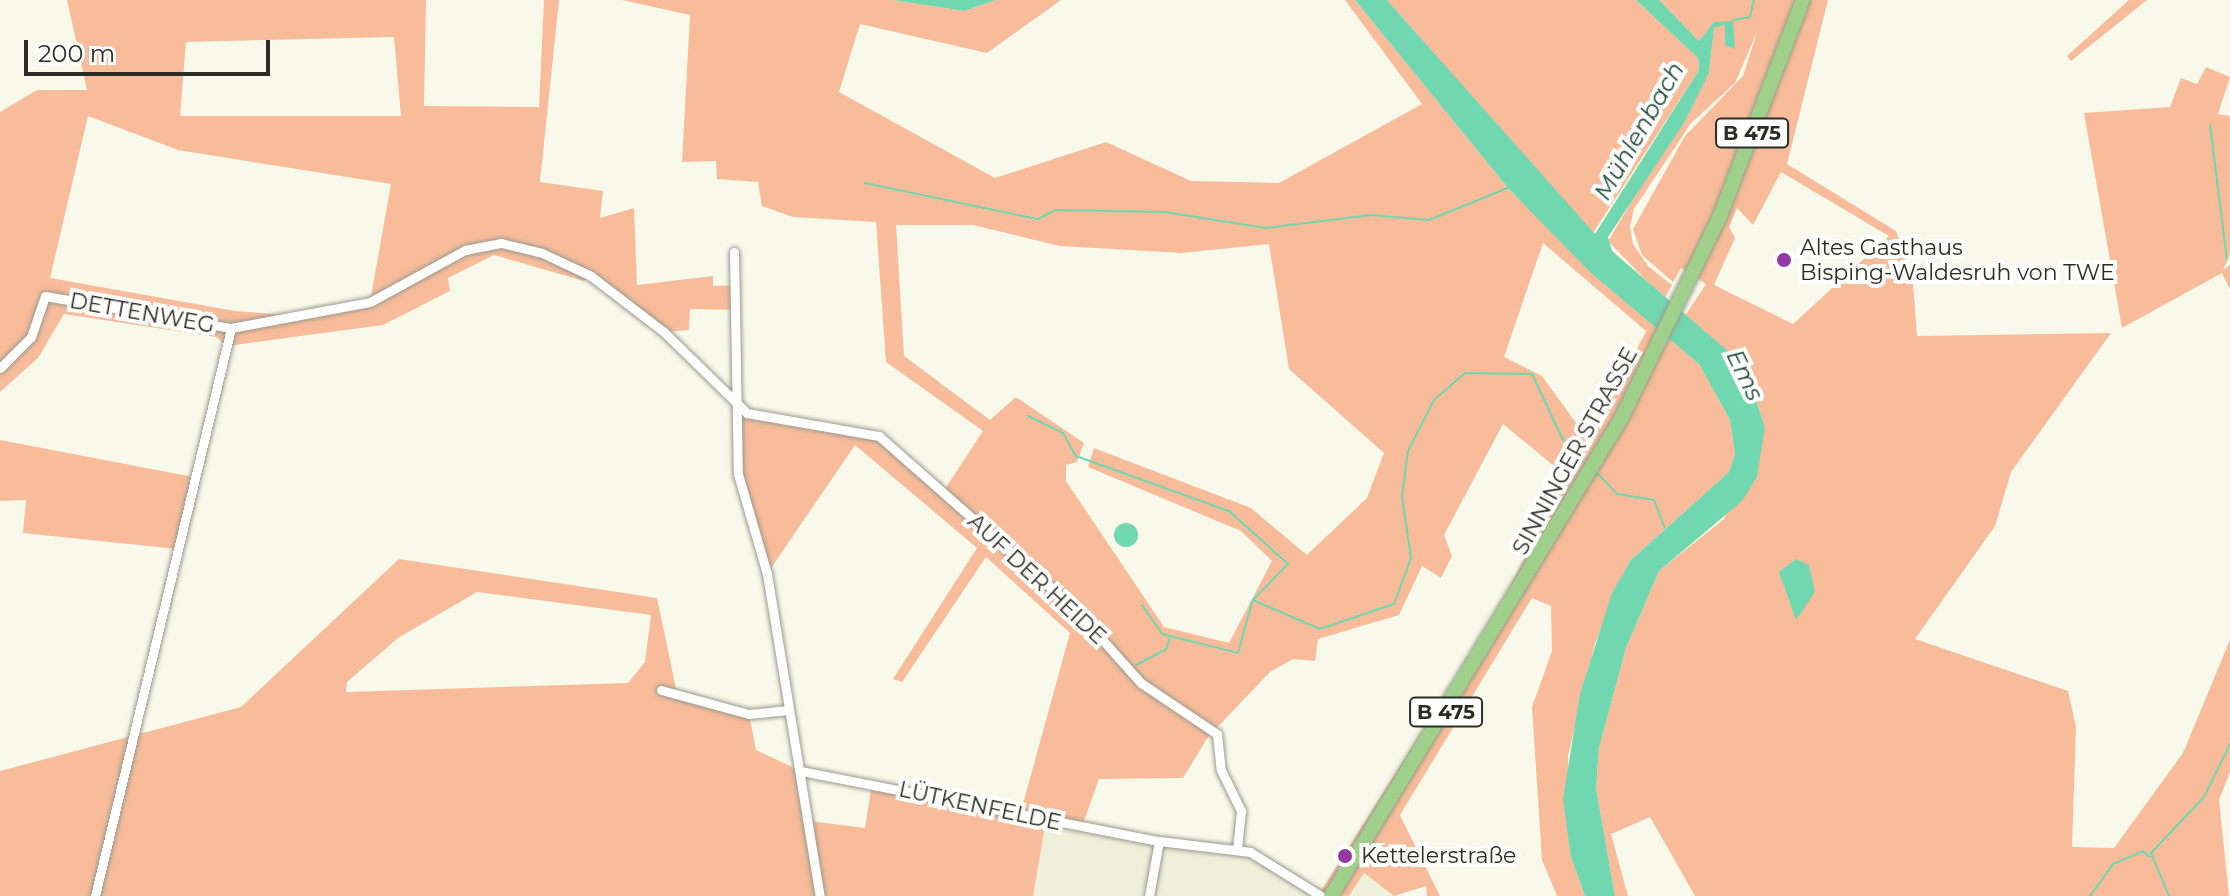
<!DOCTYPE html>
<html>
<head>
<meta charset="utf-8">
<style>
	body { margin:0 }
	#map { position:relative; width:2230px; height:896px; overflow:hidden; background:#f9f9eb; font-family:Montserrat,sans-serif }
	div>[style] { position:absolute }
	.built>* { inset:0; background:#eff0da }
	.green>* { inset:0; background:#f9bc9a }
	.water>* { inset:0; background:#70d7b1 }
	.round { border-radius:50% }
	.stream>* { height:2px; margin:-1px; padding:0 1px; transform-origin:1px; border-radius:1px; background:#70d7b1 }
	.roads { filter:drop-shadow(0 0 2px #999a8d) drop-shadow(0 0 2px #999a8d) }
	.minor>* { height:9px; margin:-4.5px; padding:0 4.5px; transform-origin:4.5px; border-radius:4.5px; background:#fff }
	.primary>* { height:14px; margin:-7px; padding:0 7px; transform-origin:7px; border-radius:7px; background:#9ed08b }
	.dots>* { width:22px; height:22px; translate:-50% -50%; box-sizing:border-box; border:4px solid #fff; border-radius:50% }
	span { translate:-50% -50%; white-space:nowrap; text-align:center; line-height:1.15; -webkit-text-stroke:8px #fff; paint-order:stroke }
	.shield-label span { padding:2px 6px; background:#fff; border:2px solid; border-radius:6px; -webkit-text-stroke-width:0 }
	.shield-label { font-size:20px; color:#2c2c27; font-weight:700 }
	.poi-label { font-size:22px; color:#2c2c27 }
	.left { translate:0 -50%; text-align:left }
	.street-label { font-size:22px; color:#2c2c27 }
	.water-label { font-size:24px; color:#1f4b3b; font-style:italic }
	.scale { position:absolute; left:24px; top:40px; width:246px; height:36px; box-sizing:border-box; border:4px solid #2c2c27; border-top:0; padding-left:10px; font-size:24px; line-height:28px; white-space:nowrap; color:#2c2c27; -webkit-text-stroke:6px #fff; paint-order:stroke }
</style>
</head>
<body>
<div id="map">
	<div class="built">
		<div style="clip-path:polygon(1046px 821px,1237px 849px,1321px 896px,1033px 896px)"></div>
		<div style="clip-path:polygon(1364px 873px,1394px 896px,1349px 896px)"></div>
	</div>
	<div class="green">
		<div style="clip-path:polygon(evenodd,67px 0,426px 0,424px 106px,539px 107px,544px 0,559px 0,540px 182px,603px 191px,600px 218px,634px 208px,637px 285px,713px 276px,713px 286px,735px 285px,735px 310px,690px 309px,689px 330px,664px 332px,591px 276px,584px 281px,494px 255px,448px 278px,450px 291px,383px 325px,227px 346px,216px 337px,64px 314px,38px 358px,0 392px,0 112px,37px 90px,87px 90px,67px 0,394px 37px,401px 116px,180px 116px,186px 42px,394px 37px,67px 0,88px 116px,178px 150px,391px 184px,370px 302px,304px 316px,235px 311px,50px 278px,88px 116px)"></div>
		<div style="clip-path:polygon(evenodd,622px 0,893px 0,964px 11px,996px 0,1061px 0,987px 53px,860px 24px,839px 92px,995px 178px,1106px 142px,1191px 181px,1279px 183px,1422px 104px,1345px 0,1355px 0,1508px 188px,1591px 272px,1699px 364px,1730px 420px,1735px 454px,1729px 472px,1631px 560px,1595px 643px,1568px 756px,1571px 857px,1585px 896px,1557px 896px,1542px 860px,1532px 707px,1552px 651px,1551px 606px,1532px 598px,1400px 815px,1440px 896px,1427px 896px,1426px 886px,1394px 896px,1364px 873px,1349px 896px,1319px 894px,1496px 615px,1565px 475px,1503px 424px,1444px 535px,1452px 556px,1441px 578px,1422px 566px,1399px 615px,1318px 639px,1315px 661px,1293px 659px,1270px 672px,1208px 737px,1183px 778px,1099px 779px,1082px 827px,1046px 821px,1033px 896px,0 896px,0 771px,241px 707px,399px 559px,657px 598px,678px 698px,749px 714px,756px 750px,801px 771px,810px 821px,865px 828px,872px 784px,1021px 811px,1070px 633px,986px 557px,902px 682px,893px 679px,977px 548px,855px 445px,767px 574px,738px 474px,737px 407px,879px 436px,943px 492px,983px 431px,886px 362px,876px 222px,793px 217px,762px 206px,758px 182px,717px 179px,716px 161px,682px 162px,690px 15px,622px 0,896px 225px,973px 225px,1060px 246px,1182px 253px,1269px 244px,1289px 369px,1384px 453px,1367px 498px,1307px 555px,1251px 508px,1094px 448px,1088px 467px,1241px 531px,1272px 561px,1229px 643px,1164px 627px,1066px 481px,1066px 465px,1077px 462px,1084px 443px,1016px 397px,990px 420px,904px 356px,896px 225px,622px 0,1543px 243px,1646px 331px,1590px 442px,1542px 376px,1504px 357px,1543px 243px,622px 0,477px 592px,651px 615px,645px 662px,628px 683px,346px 692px,347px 682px,398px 638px,477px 592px)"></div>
		<div style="clip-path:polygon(1387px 0,1636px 0,1698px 58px,1699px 70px,1593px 233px)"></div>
		<div style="clip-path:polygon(evenodd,1659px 0,1828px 0,1787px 164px,1896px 231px,1913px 282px,1917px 336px,2111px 333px,2011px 472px,1995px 526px,1915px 639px,2068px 691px,2076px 727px,2072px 847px,2114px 848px,2183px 753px,2230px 640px,2230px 772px,2219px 800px,2229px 896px,1695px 896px,1650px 817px,1611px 834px,1628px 896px,1615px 896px,1596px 788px,1599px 748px,1626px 648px,1659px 571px,1724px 519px,1765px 427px,1750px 382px,1685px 316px,1706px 284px,1681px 268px,1673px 282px,1642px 255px,1633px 229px,1685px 136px,1743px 76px,1757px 32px,1735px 83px,1691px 123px,1634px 209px,1630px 226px,1633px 244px,1648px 266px,1672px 285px,1664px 299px,1608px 241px,1709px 73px,1714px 28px,1725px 25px,1725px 45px,1730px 43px,1730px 23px,1714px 23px,1699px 41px,1659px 0,1781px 172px,1889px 236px,1793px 324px,1714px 285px,1735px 238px,1729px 227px,1737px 208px,1753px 225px,1781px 172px)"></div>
		<div style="clip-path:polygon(2129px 0,2147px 0,2071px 61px,2067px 56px)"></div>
		<div style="clip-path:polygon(2206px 67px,2230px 77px,2218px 114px,2230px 116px,2230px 255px,2223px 270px,2230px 265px,2230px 290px,2222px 273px,2122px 328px,2084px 113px,2170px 107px,2181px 78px,2197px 84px)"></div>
		<div style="clip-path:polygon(0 440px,193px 477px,177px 549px,23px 533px,26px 500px,0 501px)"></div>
	</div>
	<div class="water">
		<div style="clip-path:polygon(893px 0,996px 0,964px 11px)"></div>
		<div style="clip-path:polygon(1355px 0,1387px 0,1595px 234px,1699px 70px,1698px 58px,1636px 0,1659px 0,1699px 41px,1714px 22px,1733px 21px,1735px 49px,1725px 45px,1725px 25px,1714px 28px,1709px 73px,1684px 123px,1608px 237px,1612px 251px,1729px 352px,1750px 382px,1765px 427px,1757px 477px,1742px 501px,1659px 571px,1626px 648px,1599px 748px,1596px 788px,1615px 896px,1585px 896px,1571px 857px,1563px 799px,1580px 694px,1612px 593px,1631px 560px,1729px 472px,1735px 454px,1730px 420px,1699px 364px,1591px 273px,1508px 188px)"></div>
		<div class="round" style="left:1114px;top:523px;width:24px;height:24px"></div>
		<div style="clip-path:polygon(1796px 559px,1809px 565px,1815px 592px,1796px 620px,1779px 572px)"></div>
	</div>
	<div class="stream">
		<div style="left:1733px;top:20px;width:17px;rotate:-10deg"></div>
		<div style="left:1750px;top:17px;width:17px;rotate:-77deg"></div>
		<div style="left:2210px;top:125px;width:135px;rotate:82.8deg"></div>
		<div style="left:865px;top:183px;width:177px;rotate:11.8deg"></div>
		<div style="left:1038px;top:219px;width:20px;rotate:-27deg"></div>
		<div style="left:1056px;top:210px;width:109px;rotate:1.1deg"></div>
		<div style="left:1165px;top:212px;width:102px;rotate:9deg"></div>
		<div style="left:1266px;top:228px;width:106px;rotate:-7.1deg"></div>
		<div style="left:1371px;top:215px;width:58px;rotate:4.9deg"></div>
		<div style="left:1429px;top:220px;width:85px;rotate:-22.1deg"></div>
		<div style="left:1028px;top:416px;width:39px;rotate:26deg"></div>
		<div style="left:1063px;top:433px;width:26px;rotate:61deg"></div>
		<div style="left:1076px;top:456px;width:163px;rotate:19.8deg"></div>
		<div style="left:1229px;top:511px;width:79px;rotate:41.9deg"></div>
		<div style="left:1288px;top:564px;width:50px;rotate:134.2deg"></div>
		<div style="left:1253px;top:600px;width:73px;rotate:23.4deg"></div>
		<div style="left:1320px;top:629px;width:78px;rotate:-18.7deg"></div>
		<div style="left:1394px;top:604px;width:49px;rotate:-69.7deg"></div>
		<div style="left:1411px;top:558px;width:62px;rotate:-98.4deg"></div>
		<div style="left:1402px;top:497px;width:46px;rotate:-82.6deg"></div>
		<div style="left:1408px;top:451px;width:57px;rotate:-63deg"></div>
		<div style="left:1434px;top:400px;width:41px;rotate:-41.1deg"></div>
		<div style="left:1465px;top:373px;width:67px;rotate:0.9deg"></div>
		<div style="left:1532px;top:374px;width:71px;rotate:64.9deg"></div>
		<div style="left:1562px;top:438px;width:37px;rotate:49deg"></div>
		<div style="left:1595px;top:471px;width:32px;rotate:46deg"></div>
		<div style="left:1617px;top:494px;width:37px;rotate:9deg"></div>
		<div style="left:1654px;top:500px;width:30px;rotate:69deg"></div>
		<div style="left:1142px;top:605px;width:35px;rotate:55deg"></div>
		<div style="left:1162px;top:634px;width:78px;rotate:14deg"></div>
		<div style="left:1238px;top:653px;width:53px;rotate:-74.6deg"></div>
		<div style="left:1136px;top:665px;width:34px;rotate:-28deg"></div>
		<div style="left:1166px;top:649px;width:12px;rotate:-70deg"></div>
		<div style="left:2090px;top:896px;width:39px;rotate:-54deg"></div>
		<div style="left:2113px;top:864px;width:33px;rotate:-23deg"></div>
		<div style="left:2143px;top:851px;width:9px;rotate:41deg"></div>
		<div style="left:2169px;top:896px;width:47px;rotate:-112.7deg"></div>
		<div style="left:2151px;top:853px;width:77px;rotate:-46.6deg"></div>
		<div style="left:2204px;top:797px;width:59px;rotate:-63.9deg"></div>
	</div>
	<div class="roads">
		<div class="minor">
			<div style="left:734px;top:252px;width:222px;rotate:89deg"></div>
			<div style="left:738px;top:474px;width:104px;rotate:73.8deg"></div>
			<div style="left:767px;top:574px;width:326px;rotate:80.7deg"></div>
			<div style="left:0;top:368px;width:44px;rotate:-45deg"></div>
			<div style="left:31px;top:337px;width:43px;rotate:-71.1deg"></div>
			<div style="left:45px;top:296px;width:189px;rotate:9.8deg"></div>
			<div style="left:231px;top:328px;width:141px;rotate:-10.6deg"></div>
			<div style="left:370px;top:302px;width:108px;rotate:-28.7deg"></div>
			<div style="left:465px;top:250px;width:37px;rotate:-11deg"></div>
			<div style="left:501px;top:243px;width:42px;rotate:13.7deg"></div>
			<div style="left:542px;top:253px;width:54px;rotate:25.1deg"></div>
			<div style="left:591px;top:276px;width:92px;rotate:37.5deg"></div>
			<div style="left:664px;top:332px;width:116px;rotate:44.3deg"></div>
			<div style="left:747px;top:413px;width:134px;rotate:9.9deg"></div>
			<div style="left:879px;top:436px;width:261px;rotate:41.4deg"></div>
			<div style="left:1075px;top:609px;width:99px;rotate:48.3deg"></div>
			<div style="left:1141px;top:683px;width:92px;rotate:33.9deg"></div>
			<div style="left:1217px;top:734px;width:36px;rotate:84deg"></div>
			<div style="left:1221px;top:770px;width:46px;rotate:64deg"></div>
			<div style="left:1241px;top:811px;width:38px;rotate:96deg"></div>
			<div style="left:661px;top:690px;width:91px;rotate:15.3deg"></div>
			<div style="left:749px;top:714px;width:40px;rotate:-5.7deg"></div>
			<div style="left:801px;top:771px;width:365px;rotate:11.1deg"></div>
			<div style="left:1159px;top:841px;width:92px;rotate:6.9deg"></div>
			<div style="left:1250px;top:852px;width:84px;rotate:31.8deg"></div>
			<div style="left:95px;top:896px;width:584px;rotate:-76.53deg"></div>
			<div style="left:1149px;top:896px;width:56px;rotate:-79.7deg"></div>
		</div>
		<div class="primary">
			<div style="left:1331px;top:896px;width:560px;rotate:-58.72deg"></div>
			<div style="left:1622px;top:417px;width:224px;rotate:-64deg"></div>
			<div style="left:1720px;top:216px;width:231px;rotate:-69deg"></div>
		</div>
	</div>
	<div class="dots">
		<div style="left:1784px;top:260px;background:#9538a1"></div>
		<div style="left:1345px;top:856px;background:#9538a1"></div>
	</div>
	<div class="shield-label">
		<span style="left:1752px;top:133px">B 475</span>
		<span style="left:1446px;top:712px">B 475</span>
	</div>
	<div class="poi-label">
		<span class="left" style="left:1800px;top:260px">Altes Gasthaus<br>Bisping-Waldesruh von TWE</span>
		<span class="left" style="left:1361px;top:856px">Kettelerstraße</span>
	</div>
	<div class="street-label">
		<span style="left:142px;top:313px;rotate:10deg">DETTENWEG</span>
		<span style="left:1575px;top:451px;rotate:-61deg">SINNINGER STRASSE</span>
		<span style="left:1037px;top:579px;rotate:43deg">AUF DER HEIDE</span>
		<span style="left:980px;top:806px;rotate:12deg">LÜTKENFELDE</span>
	</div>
	<div class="water-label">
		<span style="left:1639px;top:131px;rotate:-60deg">Mühlenbach</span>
		<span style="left:1745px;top:375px;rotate:64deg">Ems</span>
	</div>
	<div class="scale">200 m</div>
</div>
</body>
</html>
